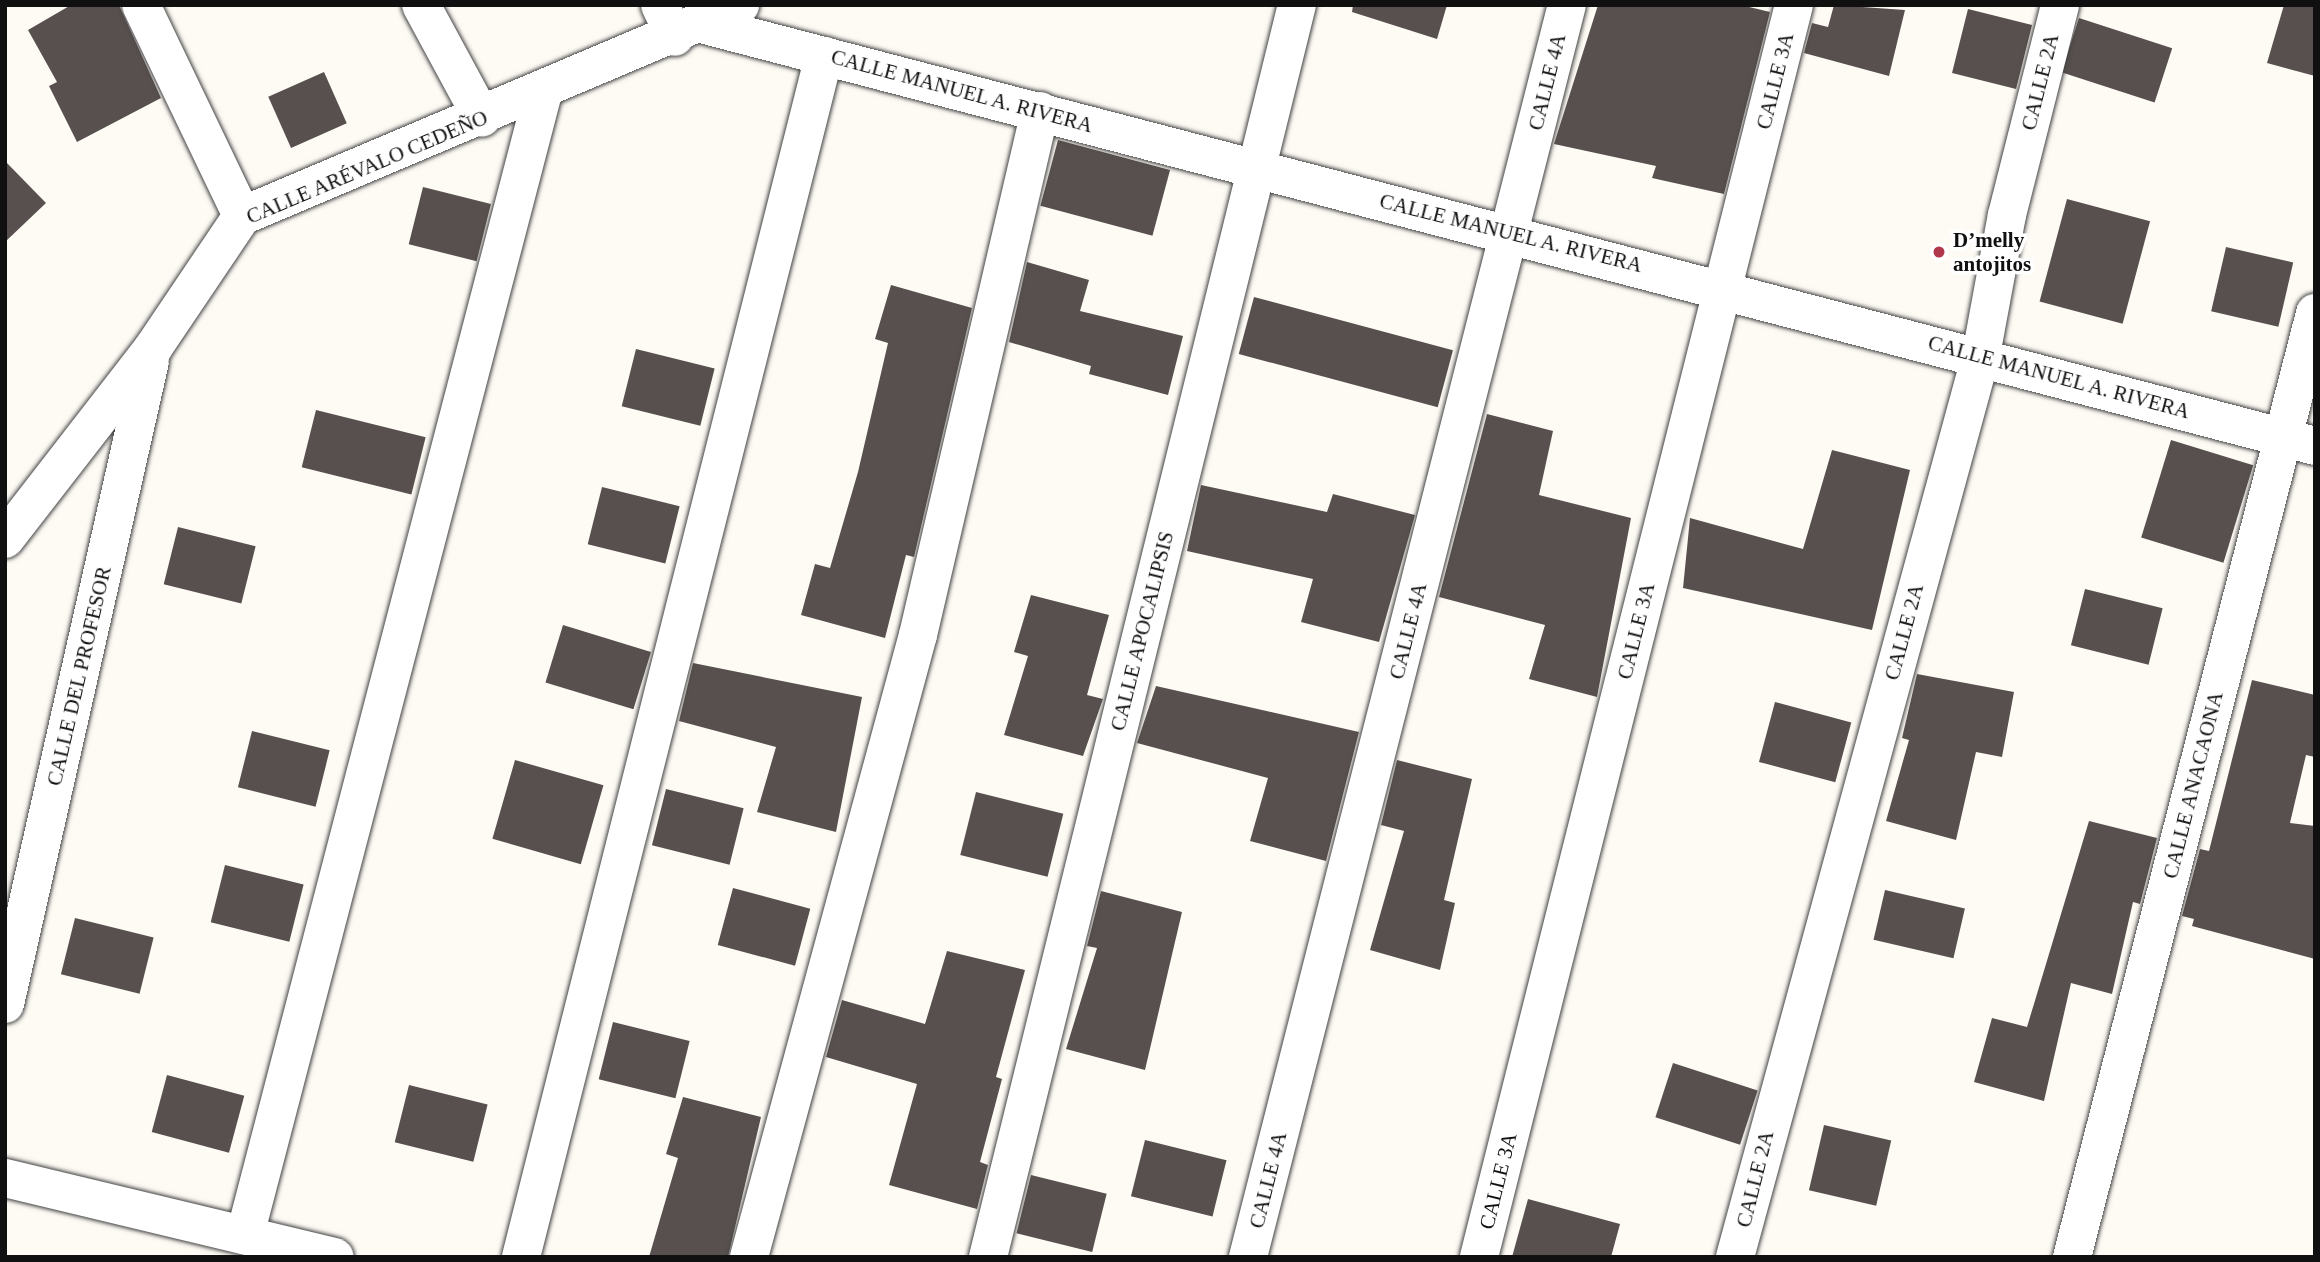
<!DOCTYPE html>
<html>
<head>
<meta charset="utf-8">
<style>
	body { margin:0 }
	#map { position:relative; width:2320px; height:1262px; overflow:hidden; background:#fefbf5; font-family:Georgia,serif }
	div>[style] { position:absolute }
	.building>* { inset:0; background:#58504e; transform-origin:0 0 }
	.roads { filter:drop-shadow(0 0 2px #434343) drop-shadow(0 0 2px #434343) }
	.minor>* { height:38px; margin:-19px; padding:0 19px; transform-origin:19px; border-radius:19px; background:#fff }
	.dots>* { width:19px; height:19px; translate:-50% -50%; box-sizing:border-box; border:4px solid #fff; border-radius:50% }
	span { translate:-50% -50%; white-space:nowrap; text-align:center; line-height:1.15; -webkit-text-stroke:7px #fff; paint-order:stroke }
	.street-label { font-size:21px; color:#101010 }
	.poi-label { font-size:21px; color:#101010; font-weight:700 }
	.left { translate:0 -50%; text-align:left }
	.frame { position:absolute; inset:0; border:7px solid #101010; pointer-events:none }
</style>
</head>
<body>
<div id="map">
	<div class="building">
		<div style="clip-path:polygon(71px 5px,119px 5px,161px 98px,77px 142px,49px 86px,57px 82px,28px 30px)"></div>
		<div style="clip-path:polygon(1353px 5px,1447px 5px,1437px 39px,1352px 12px)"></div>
		<div style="clip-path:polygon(1598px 5px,1741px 5px,1770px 12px,1724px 194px,1652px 178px,1656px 166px,1554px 144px)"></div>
		<div style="clip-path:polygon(1834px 5px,1905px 10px,1889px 76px,1804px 53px,1812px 23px,1828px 27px)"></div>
		<div style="clip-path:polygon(2284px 5px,2315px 5px,2315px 76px,2267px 63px)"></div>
		<div style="left:1968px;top:9px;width:66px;height:66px;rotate:14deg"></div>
		<div style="left:2079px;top:18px;width:98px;height:57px;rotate:18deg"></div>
		<div style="left:324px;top:72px;width:56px;height:61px;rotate:66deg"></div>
		<div style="left:1058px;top:140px;width:116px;height:68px;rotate:15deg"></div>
		<div style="clip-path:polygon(5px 161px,46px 203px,5px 242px)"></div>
		<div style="left:423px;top:187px;width:70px;height:59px;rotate:14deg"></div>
		<div style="left:2067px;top:199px;width:86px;height:106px;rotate:15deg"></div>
		<div style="left:2226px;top:247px;width:69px;height:66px;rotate:13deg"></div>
		<div style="clip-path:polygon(1027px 262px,1089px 280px,1080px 311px,1183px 336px,1168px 395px,1089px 374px,1091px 366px,1009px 342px)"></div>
		<div style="clip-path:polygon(891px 285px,972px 308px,914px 557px,906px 555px,885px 638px,801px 615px,815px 564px,830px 568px,858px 472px,888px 343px,875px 339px)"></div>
		<div style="left:1254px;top:297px;width:206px;height:59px;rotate:15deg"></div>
		<div style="left:636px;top:349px;width:81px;height:59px;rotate:14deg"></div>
		<div style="left:316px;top:410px;width:113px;height:59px;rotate:14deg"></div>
		<div style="clip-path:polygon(1487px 414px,1553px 431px,1539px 495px,1631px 518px,1597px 697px,1529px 679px,1545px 625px,1439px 597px)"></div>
		<div style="left:2171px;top:440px;width:86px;height:102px;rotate:17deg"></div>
		<div style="clip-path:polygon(1832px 450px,1910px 470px,1872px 630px,1683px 588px,1690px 518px,1803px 549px)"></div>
		<div style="clip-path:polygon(1201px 485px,1327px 512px,1333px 494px,1415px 515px,1379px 642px,1301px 622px,1313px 579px,1187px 551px)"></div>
		<div style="left:602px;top:487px;width:80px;height:59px;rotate:14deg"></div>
		<div style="left:178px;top:527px;width:80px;height:59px;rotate:14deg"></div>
		<div style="left:2085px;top:589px;width:80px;height:58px;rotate:14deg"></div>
		<div style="clip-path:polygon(1031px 595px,1109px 615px,1087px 695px,1103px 699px,1083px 756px,1004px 735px,1028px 656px,1014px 652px)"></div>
		<div style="left:563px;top:625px;width:92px;height:60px;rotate:17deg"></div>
		<div style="clip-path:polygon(693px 663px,862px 697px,836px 832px,757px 812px,776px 747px,679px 721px)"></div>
		<div style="clip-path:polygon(1917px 674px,2014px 692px,2002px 757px,1976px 752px,1956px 840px,1886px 821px,1909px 740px,1902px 738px)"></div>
		<div style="clip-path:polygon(2252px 680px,2315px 695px,2315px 757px,2306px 755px,2290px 823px,2315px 826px,2315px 959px,2192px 926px,2194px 919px,2182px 916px,2200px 849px,2209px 851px)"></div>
		<div style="clip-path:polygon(1156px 686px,1359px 732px,1326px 861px,1250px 841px,1268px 778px,1137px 743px)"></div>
		<div style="left:1775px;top:702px;width:79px;height:62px;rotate:15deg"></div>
		<div style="left:252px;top:731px;width:80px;height:58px;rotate:14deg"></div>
		<div style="left:515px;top:760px;width:92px;height:82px;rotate:16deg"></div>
		<div style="clip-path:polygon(1397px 760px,1472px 779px,1444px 900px,1455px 903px,1440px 970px,1370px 950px,1404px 831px,1381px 825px)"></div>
		<div style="left:666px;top:789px;width:80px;height:58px;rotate:14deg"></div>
		<div style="left:976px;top:792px;width:90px;height:65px;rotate:14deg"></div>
		<div style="clip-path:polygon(2089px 821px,2157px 838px,2140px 904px,2133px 902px,2112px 994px,2071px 983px,2044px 1101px,1974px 1082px,1992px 1018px,2027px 1027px)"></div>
		<div style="left:225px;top:865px;width:81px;height:59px;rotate:14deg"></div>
		<div style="left:733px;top:888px;width:80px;height:59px;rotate:15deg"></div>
		<div style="left:1885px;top:890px;width:82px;height:51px;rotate:13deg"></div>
		<div style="clip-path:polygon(1101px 891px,1182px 912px,1145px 1070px,1066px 1049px,1097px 948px,1087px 946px)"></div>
		<div style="left:75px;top:918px;width:81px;height:58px;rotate:14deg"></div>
		<div style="clip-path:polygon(947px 951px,1025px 970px,996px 1077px,1002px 1079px,980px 1162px,988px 1165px,977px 1209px,889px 1185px,917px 1084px,826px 1057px,842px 1000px,925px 1024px)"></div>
		<div style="left:613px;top:1022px;width:79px;height:59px;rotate:14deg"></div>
		<div style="left:1673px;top:1063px;width:89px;height:57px;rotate:18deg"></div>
		<div style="left:167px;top:1075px;width:80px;height:59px;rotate:15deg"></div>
		<div style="left:409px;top:1085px;width:81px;height:59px;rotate:14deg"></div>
		<div style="clip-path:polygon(683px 1097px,761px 1117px,728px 1257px,649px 1257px,678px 1158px,666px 1154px)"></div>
		<div style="left:1824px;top:1125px;width:69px;height:67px;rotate:13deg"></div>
		<div style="left:1145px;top:1140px;width:84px;height:58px;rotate:14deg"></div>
		<div style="left:1031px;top:1175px;width:78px;height:60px;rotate:14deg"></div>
		<div style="clip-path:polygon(1528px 1199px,1620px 1224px,1611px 1257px,1512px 1257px)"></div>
	</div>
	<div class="roads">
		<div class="minor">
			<div style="left:141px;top:5px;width:234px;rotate:64.4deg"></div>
			<div style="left:421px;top:5px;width:128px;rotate:61.6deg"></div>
			<div style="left:660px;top:5px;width:35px;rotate:65deg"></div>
			<div style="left:705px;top:25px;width:1664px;rotate:14.65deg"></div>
			<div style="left:5px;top:539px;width:242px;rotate:-52.2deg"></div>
			<div style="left:153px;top:348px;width:159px;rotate:-56deg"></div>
			<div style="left:242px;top:216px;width:541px;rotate:-22.96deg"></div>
			<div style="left:5px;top:1004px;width:659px;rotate:-77.29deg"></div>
			<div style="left:5px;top:1178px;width:339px;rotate:13.5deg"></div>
			<div style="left:245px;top:1235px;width:1180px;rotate:-75.38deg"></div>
			<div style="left:521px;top:1257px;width:1239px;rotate:-75.84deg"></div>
			<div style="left:749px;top:1257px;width:645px;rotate:-74.8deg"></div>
			<div style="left:918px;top:635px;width:538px;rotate:-76.89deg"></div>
			<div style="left:988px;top:1257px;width:1290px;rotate:-76.14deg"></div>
			<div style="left:1248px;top:1257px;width:1292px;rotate:-75.71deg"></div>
			<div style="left:1479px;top:1257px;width:1291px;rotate:-75.88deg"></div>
			<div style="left:1735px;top:1257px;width:935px;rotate:-74.74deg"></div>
			<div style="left:1981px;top:355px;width:142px;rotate:-79.5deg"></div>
			<div style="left:2007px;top:215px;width:217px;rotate:-75.8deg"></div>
			<div style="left:2072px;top:1257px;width:975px;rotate:-75.56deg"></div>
		</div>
	</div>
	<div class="dots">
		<div style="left:1939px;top:252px;background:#b1384c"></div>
	</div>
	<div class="street-label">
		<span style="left:1775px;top:81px;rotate:-76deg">CALLE 3A</span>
		<span style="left:1547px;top:82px;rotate:-76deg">CALLE 4A</span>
		<span style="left:2040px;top:82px;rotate:-76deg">CALLE 2A</span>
		<span style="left:962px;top:91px;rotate:15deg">CALLE MANUEL A. RIVERA</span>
		<span style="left:367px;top:167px;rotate:-23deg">CALLE ARÉVALO CEDEÑO</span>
		<span style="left:1511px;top:233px;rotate:14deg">CALLE MANUEL A. RIVERA</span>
		<span style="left:2059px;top:377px;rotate:15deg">CALLE MANUEL A. RIVERA</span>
		<span style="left:1142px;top:631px;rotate:-76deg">CALLE APOCALIPSIS</span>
		<span style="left:1408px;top:631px;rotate:-76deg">CALLE 4A</span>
		<span style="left:1636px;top:631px;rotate:-76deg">CALLE 3A</span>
		<span style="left:1904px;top:632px;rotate:-75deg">CALLE 2A</span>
		<span style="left:79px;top:676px;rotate:-77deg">CALLE DEL PROFESOR</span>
		<span style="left:2193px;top:785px;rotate:-76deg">CALLE ANACAONA</span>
		<span style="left:1755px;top:1179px;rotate:-76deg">CALLE 2A</span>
		<span style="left:1268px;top:1180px;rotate:-76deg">CALLE 4A</span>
		<span style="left:1498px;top:1181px;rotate:-76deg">CALLE 3A</span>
	</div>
	<div class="poi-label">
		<span class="left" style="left:1953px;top:252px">D’melly<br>antojitos</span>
	</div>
	<div class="frame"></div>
</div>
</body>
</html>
